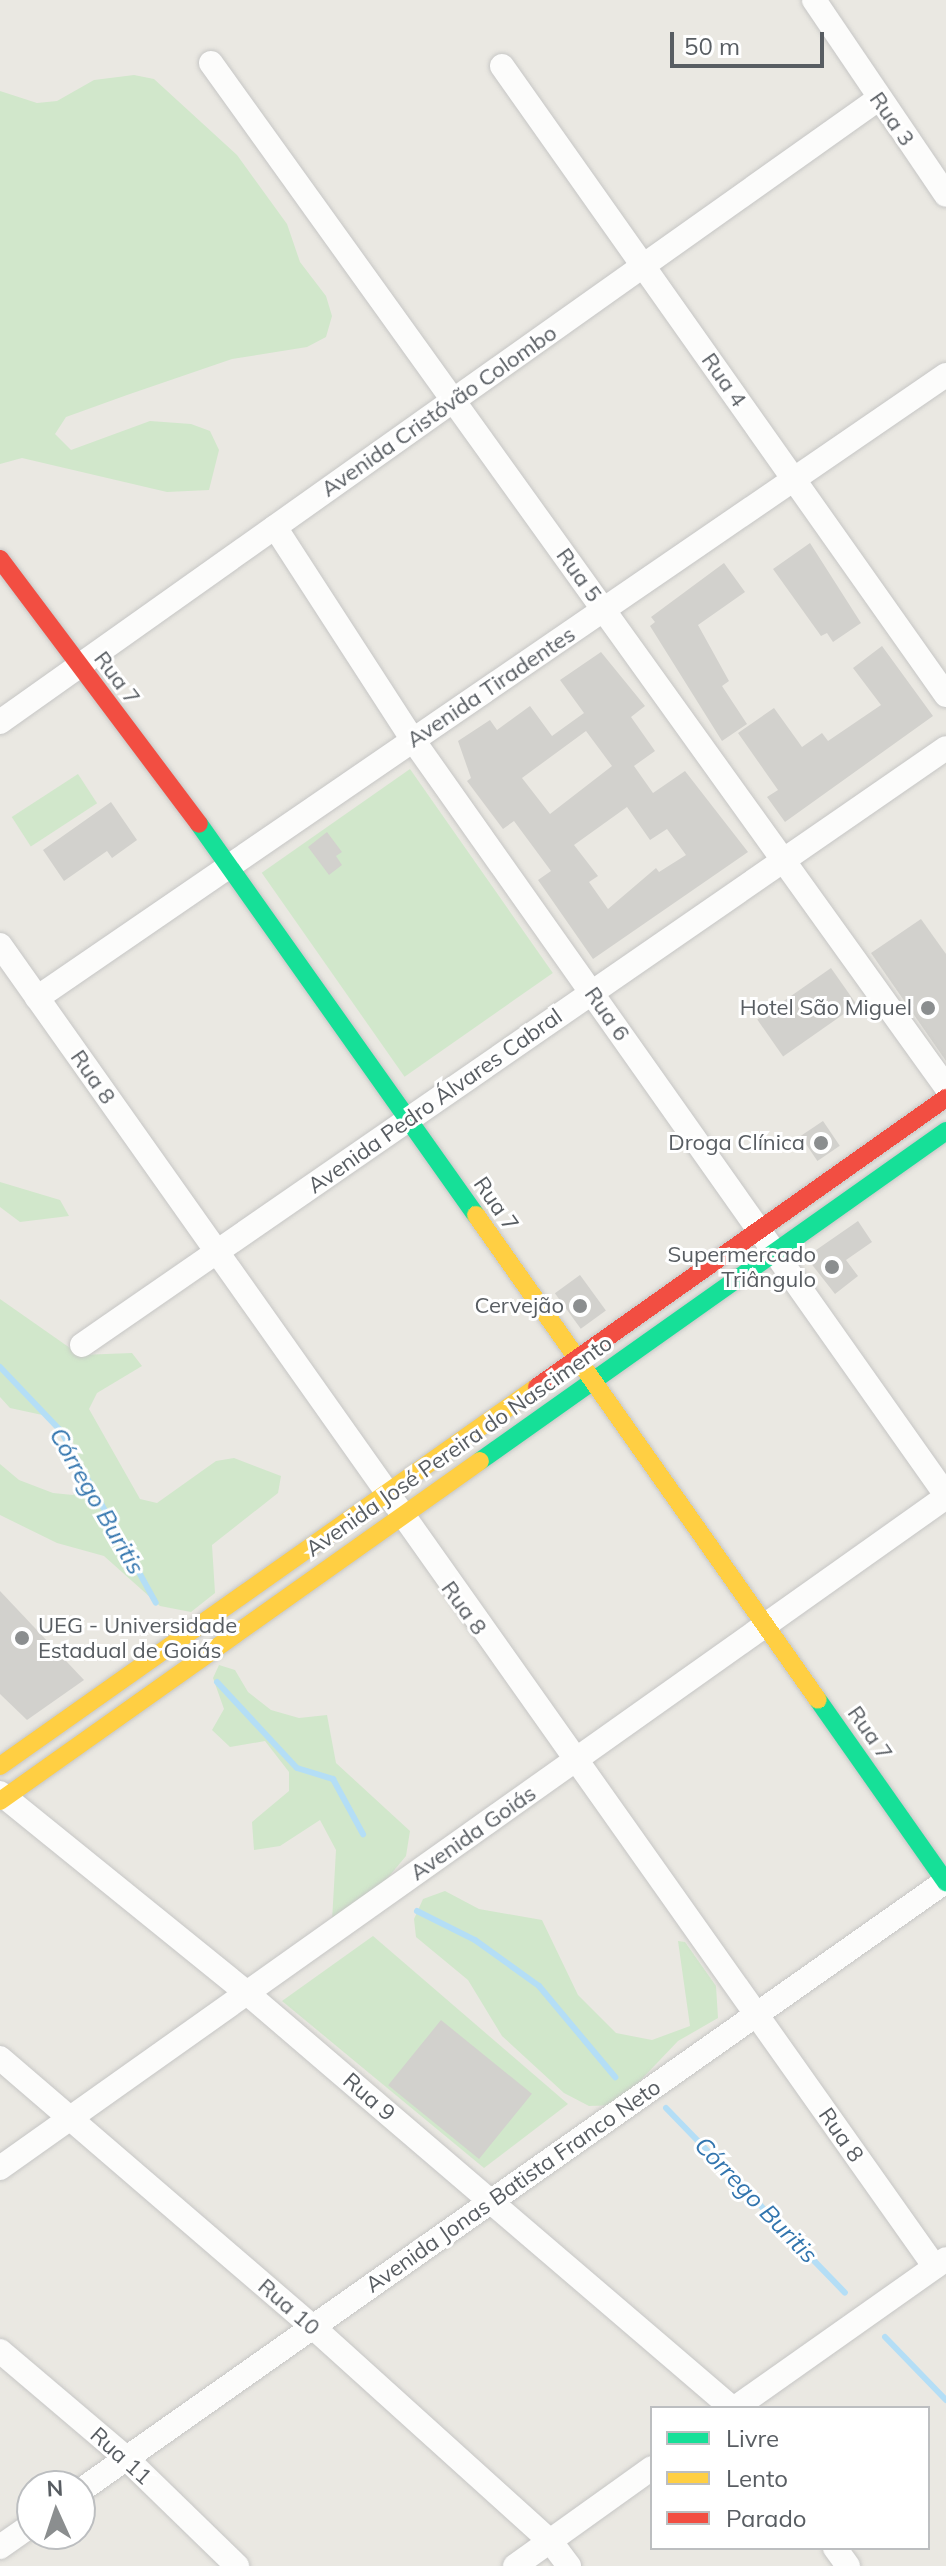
<!DOCTYPE html>
<html>
<head>
<meta charset="utf-8">
<style>
	body { margin:0 }
	#map { position:relative; width:946px; height:2566px; overflow:hidden; background:#eae8e2; font-family:Mulish,sans-serif }
	div>[style] { position:absolute }
	.green>* { inset:0; background:#d1e7cb; transform-origin:0 0 }
	.stream>* { height:6px; margin:-3px; padding:0 3px; transform-origin:3px; border-radius:3px; background:#b4def6 }
	.building>* { inset:0; background:#d2d1cd; transform-origin:0 0 }
	.roads { filter:drop-shadow(0 0 2px #c6c6c5) drop-shadow(0 0 2px #c6c6c5) }
	.street>* { height:24px; margin:-12px; padding:0 12px; transform-origin:12px; border-radius:12px; background:#fcfcfb }
	.fast>* { height:18px; margin:-9px; padding:0 9px; transform-origin:9px; border-radius:9px; background:#16e098 }
	.slow>* { height:18px; margin:-9px; padding:0 9px; transform-origin:9px; border-radius:9px; background:#ffcf43 }
	.jam>* { height:18px; margin:-9px; padding:0 9px; transform-origin:9px; border-radius:9px; background:#f24e42 }
	.dots>* { width:22px; height:22px; translate:-50% -50%; box-sizing:border-box; border:4px solid #fff; border-radius:50% }
	span { translate:-50% -50%; white-space:nowrap; text-align:center; line-height:1.15; -webkit-text-stroke:6px #fff; paint-order:stroke }
	.street-label { font-size:22px; color:#585d62 }
	.poi-label { font-size:22px; color:#585d62 }
	.right { translate:-100% -50%; text-align:right }
	.left { translate:0 -50%; text-align:left }
	.water-label { font-size:24px; color:#3275ae; font-style:italic }
	.legend { position:absolute; left:650px; top:2406px; width:280px; height:144px; box-sizing:border-box; background:#fff; border:2px solid #bcbec0; margin:0; padding:10px 14px; list-style:none; font-size:24px; color:#585d62 }
	.legend li { display:flex; align-items:center; gap:16px; height:40px }
	.legend b { width:40px; border:2px solid #bcbec0 }
	.north { position:absolute; left:16px; top:2470px; width:80px; height:80px; box-sizing:border-box; background:#fff; border:2px solid #bcbec0; border-radius:50%; rotate:357deg; font-size:22px; font-weight:700; line-height:32px; text-align:center; color:#585d62 }
	.north::after { content:''; display:block; margin:auto; width:28px; height:36px; background:#8b8e8f; clip-path:polygon(50% 0,100% 100%,50% 72%,0 100%) }
	.scale { position:absolute; left:670px; top:32px; width:154px; height:36px; box-sizing:border-box; border:4px solid #585d62; border-top:0; padding-left:10px; font-size:24px; line-height:28px; white-space:nowrap; color:#585d62; -webkit-text-stroke:6px #fff; paint-order:stroke }
</style>
</head>
<body>
<div id="map">
	<div class="green">
		<div style="clip-path:polygon(134px 75px,154px 79px,237px 155px,287px 224px,300px 262px,326px 296px,332px 316px,326px 337px,307px 347px,232px 359px,127px 395px,66px 417px,55px 434px,71px 450px,150px 421px,191px 424px,210px 431px,219px 450px,209px 490px,167px 492px,22px 458px,0 464px,0 91px,37px 103px,57px 101px,94px 80px)"></div>
		<div style="left:410px;top:769px;width:249px;height:181px;rotate:55deg"></div>
		<div style="left:78px;top:774px;width:35px;height:79px;rotate:57deg"></div>
		<div style="clip-path:polygon(0 1182px,60px 1200px,69px 1216px,20px 1222px,0 1207px)"></div>
		<div style="clip-path:polygon(0 1299px,80px 1355px,132px 1353px,142px 1366px,97px 1393px,89px 1409px,140px 1499px,157px 1503px,216px 1461px,234px 1458px,281px 1476px,278px 1493px,212px 1545px,215px 1593px,191px 1612px,160px 1606px,104px 1556px,57px 1543px,0 1515px,0 1464px,19px 1480px,53px 1493px,73px 1495px,87px 1485px,72px 1439px,47px 1416px,10px 1408px,0 1397px)"></div>
		<div style="clip-path:polygon(219px 1665px,235px 1670px,248px 1692px,271px 1710px,299px 1718px,327px 1715px,336px 1763px,410px 1831px,406px 1856px,365px 1905px,332px 1921px,336px 1850px,320px 1820px,280px 1846px,254px 1850px,252px 1822px,289px 1791px,289px 1772px,265px 1741px,230px 1747px,212px 1730px,224px 1709px,213px 1678px)"></div>
		<div style="clip-path:polygon(445px 1891px,479px 1909px,542px 1920px,578px 1995px,616px 2033px,652px 2040px,690px 2026px,678px 1941px,685px 1942px,716px 1986px,718px 2018px,678px 2041px,617px 2105px,589px 2106px,564px 2093px,502px 2036px,468px 1980px,416px 1937px,414px 1919px,423px 1899px)"></div>
		<div style="clip-path:polygon(373px 1936px,568px 2104px,484px 2168px,282px 2001px)"></div>
	</div>
	<div class="stream">
		<div style="left:0;top:1367px;width:88px;rotate:46.4deg"></div>
		<div style="left:61px;top:1431px;width:196px;rotate:61.1deg"></div>
		<div style="left:217px;top:1682px;width:117px;rotate:47.1deg"></div>
		<div style="left:297px;top:1768px;width:38px;rotate:17deg"></div>
		<div style="left:333px;top:1779px;width:63px;rotate:61.4deg"></div>
		<div style="left:417px;top:1911px;width:65px;rotate:26.6deg"></div>
		<div style="left:475px;top:1940px;width:79px;rotate:35.7deg"></div>
		<div style="left:539px;top:1986px;width:119px;rotate:50.1deg"></div>
		<div style="left:666px;top:2108px;width:257px;rotate:45.9deg"></div>
		<div style="left:885px;top:2337px;width:88px;rotate:45.9deg"></div>
	</div>
	<div class="building">
		<div style="clip-path:polygon(810px 543px,861px 623px,833px 642px,827px 633px,821px 636px,773px 569px)"></div>
		<div style="clip-path:polygon(724px 563px,745px 592px,698px 625px,729px 681px,722px 686px,747px 724px,722px 741px,650px 626px,655px 622px,651px 617px)"></div>
		<div style="clip-path:polygon(882px 646px,933px 716px,785px 822px,767px 797px,778px 790px,738px 733px,774px 708px,802px 747px,822px 733px,828px 741px,881px 705px,853px 668px)"></div>
		<div style="clip-path:polygon(evenodd,601px 652px,645px 706px,631px 717px,655px 751px,634px 766px,653px 793px,685px 771px,748px 852px,593px 959px,538px 880px,551px 871px,514px 821px,503px 829px,467px 781px,471px 778px,458px 741px,490px 720px,497px 730px,530px 706px,552px 736px,584px 713px,560px 680px,601px 652px,586px 731px,612px 766px,550px 814px,522px 778px,586px 731px,601px 652px,627px 807px,650px 840px,667px 829px,686px 855px,659px 872px,656px 868px,608px 909px,589px 882px,598px 876px,574px 845px,627px 807px)"></div>
		<div style="clip-path:polygon(111px 802px,137px 840px,112px 858px,107px 851px,64px 881px,43px 850px)"></div>
		<div style="clip-path:polygon(327px 832px,342px 852px,336px 856px,342px 865px,329px 875px,308px 847px)"></div>
		<div style="clip-path:polygon(921px 919px,946px 954px,946px 1061px,871px 953px)"></div>
		<div style="left:831px;top:968px;width:45px;height:90px;rotate:55deg"></div>
		<div style="left:823px;top:1121px;width:30px;height:27px;rotate:56deg"></div>
		<div style="clip-path:polygon(858px 1221px,872px 1242px,846px 1260px,858px 1276px,835px 1294px,806px 1257px)"></div>
		<div style="left:580px;top:1275px;width:44px;height:31px;rotate:54deg"></div>
		<div style="clip-path:polygon(0 1591px,84px 1680px,27px 1720px,0 1694px)"></div>
		<div style="left:441px;top:2020px;width:117px;height:84px;rotate:39deg"></div>
	</div>
	<div class="roads">
		<div class="street">
			<div style="left:814px;top:0;width:235px;rotate:55.9deg"></div>
			<div style="left:211px;top:63px;width:1260px;rotate:54.33deg"></div>
			<div style="left:502px;top:66px;width:770px;rotate:54.78deg"></div>
			<div style="left:275px;top:527px;width:254px;rotate:57.1deg"></div>
			<div style="left:413px;top:740px;width:924px;rotate:54.78deg"></div>
			<div style="left:0;top:722px;width:1075px;rotate:-35.35deg"></div>
			<div style="left:0;top:945px;width:1619px;rotate:54.73deg"></div>
			<div style="left:37px;top:998px;width:1102px;rotate:-34.43deg"></div>
			<div style="left:82px;top:1345px;width:1050px;rotate:-34.64deg"></div>
			<div style="left:0;top:1793px;width:318px;rotate:39deg"></div>
			<div style="left:247px;top:1993px;width:638px;rotate:40.55deg"></div>
			<div style="left:0;top:2058px;width:413px;rotate:40.7deg"></div>
			<div style="left:313px;top:2327px;width:321px;rotate:42.1deg"></div>
			<div style="left:551px;top:2542px;width:30px;rotate:53deg"></div>
			<div style="left:0;top:2168px;width:1160px;rotate:-35.35deg"></div>
			<div style="left:0;top:2351px;width:165px;rotate:40.3deg"></div>
			<div style="left:126px;top:2458px;width:155px;rotate:44.2deg"></div>
			<div style="left:735px;top:2408px;width:258px;rotate:-35.2deg"></div>
			<div style="left:80px;top:2491px;width:1059px;rotate:-35.16deg"></div>
			<div style="left:0;top:2547px;width:39px;rotate:-35deg"></div>
			<div style="left:835px;top:2548px;width:22px;rotate:54deg"></div>
			<div style="left:515px;top:2566px;width:168px;rotate:-35.6deg"></div>
		</div>
		<div class="fast">
			<div style="left:199px;top:824px;width:479px;rotate:54.7deg"></div>
			<div style="left:480px;top:1461px;width:571px;rotate:-35.3deg"></div>
			<div style="left:818px;top:1700px;width:223px;rotate:54.9deg"></div>
		</div>
		<div class="slow">
			<div style="left:476px;top:1215px;width:593px;rotate:54.81deg"></div>
			<div style="left:0;top:1766px;width:657px;rotate:-35.21deg"></div>
			<div style="left:0;top:1801px;width:588px;rotate:-35.31deg"></div>
		</div>
		<div class="jam">
			<div style="left:0;top:559px;width:331px;rotate:53.1deg"></div>
			<div style="left:537px;top:1387px;width:501px;rotate:-35.25deg"></div>
		</div>
	</div>
	<div class="dots">
		<div style="left:928px;top:1008px;background:#8b8e8f"></div>
		<div style="left:821px;top:1143px;background:#8b8e8f"></div>
		<div style="left:832px;top:1267px;background:#8b8e8f"></div>
		<div style="left:580px;top:1306px;background:#8b8e8f"></div>
		<div style="left:22px;top:1638px;background:#8b8e8f"></div>
	</div>
	<div class="street-label">
		<span style="left:892px;top:119px;rotate:55deg">Rua 3</span>
		<span style="left:724px;top:380px;rotate:55deg">Rua 4</span>
		<span style="left:439px;top:411px;rotate:-35deg">Avenida Cristóvão Colombo</span>
		<span style="left:579px;top:575px;rotate:54deg">Rua 5</span>
		<span style="left:117px;top:678px;rotate:53deg">Rua 7</span>
		<span style="left:491px;top:687px;rotate:-34deg">Avenida Tiradentes</span>
		<span style="left:607px;top:1014px;rotate:55deg">Rua 6</span>
		<span style="left:93px;top:1077px;rotate:55deg">Rua 8</span>
		<span style="left:435px;top:1101px;rotate:-35deg">Avenida Pedro Álvares Cabral</span>
		<span style="left:496px;top:1204px;rotate:55deg">Rua 7</span>
		<span style="left:459px;top:1446px;rotate:-35deg">Avenida José Pereira do Nascimento</span>
		<span style="left:464px;top:1608px;rotate:54deg">Rua 8</span>
		<span style="left:870px;top:1733px;rotate:55deg">Rua 7</span>
		<span style="left:473px;top:1833px;rotate:-35deg">Avenida Goiás</span>
		<span style="left:369px;top:2097px;rotate:41deg">Rua 9</span>
		<span style="left:841px;top:2135px;rotate:55deg">Rua 8</span>
		<span style="left:513px;top:2186px;rotate:-35deg">Avenida Jonas Batista Franco Neto</span>
		<span style="left:289px;top:2307px;rotate:41deg">Rua 10</span>
		<span style="left:121px;top:2456px;rotate:42deg">Rua 11</span>
	</div>
	<div class="poi-label">
		<span class="right" style="left:912px;top:1008px">Hotel São Miguel</span>
		<span class="right" style="left:805px;top:1143px">Droga Clínica</span>
		<span class="right" style="left:816px;top:1267px">Supermercado<br>Triângulo</span>
		<span class="right" style="left:564px;top:1306px">Cervejão</span>
		<span class="left" style="left:38px;top:1638px">UEG - Universidade<br>Estadual de Goiás</span>
	</div>
	<div class="water-label">
		<span style="left:97px;top:1501px;rotate:60deg">Córrego Buritis</span>
		<span style="left:756px;top:2200px;rotate:46deg">Córrego Buritis</span>
	</div>
	<ul class="legend">
	<li><b style="height:10px;background:#16e098"></b>Livre</li>
	<li><b style="height:10px;background:#ffcf43"></b>Lento</li>
	<li><b style="height:10px;background:#f24e42"></b>Parado</li>
	</ul>
	<div class="north">N</div>
	<div class="scale">50 m</div>
</div>
</body>
</html>
